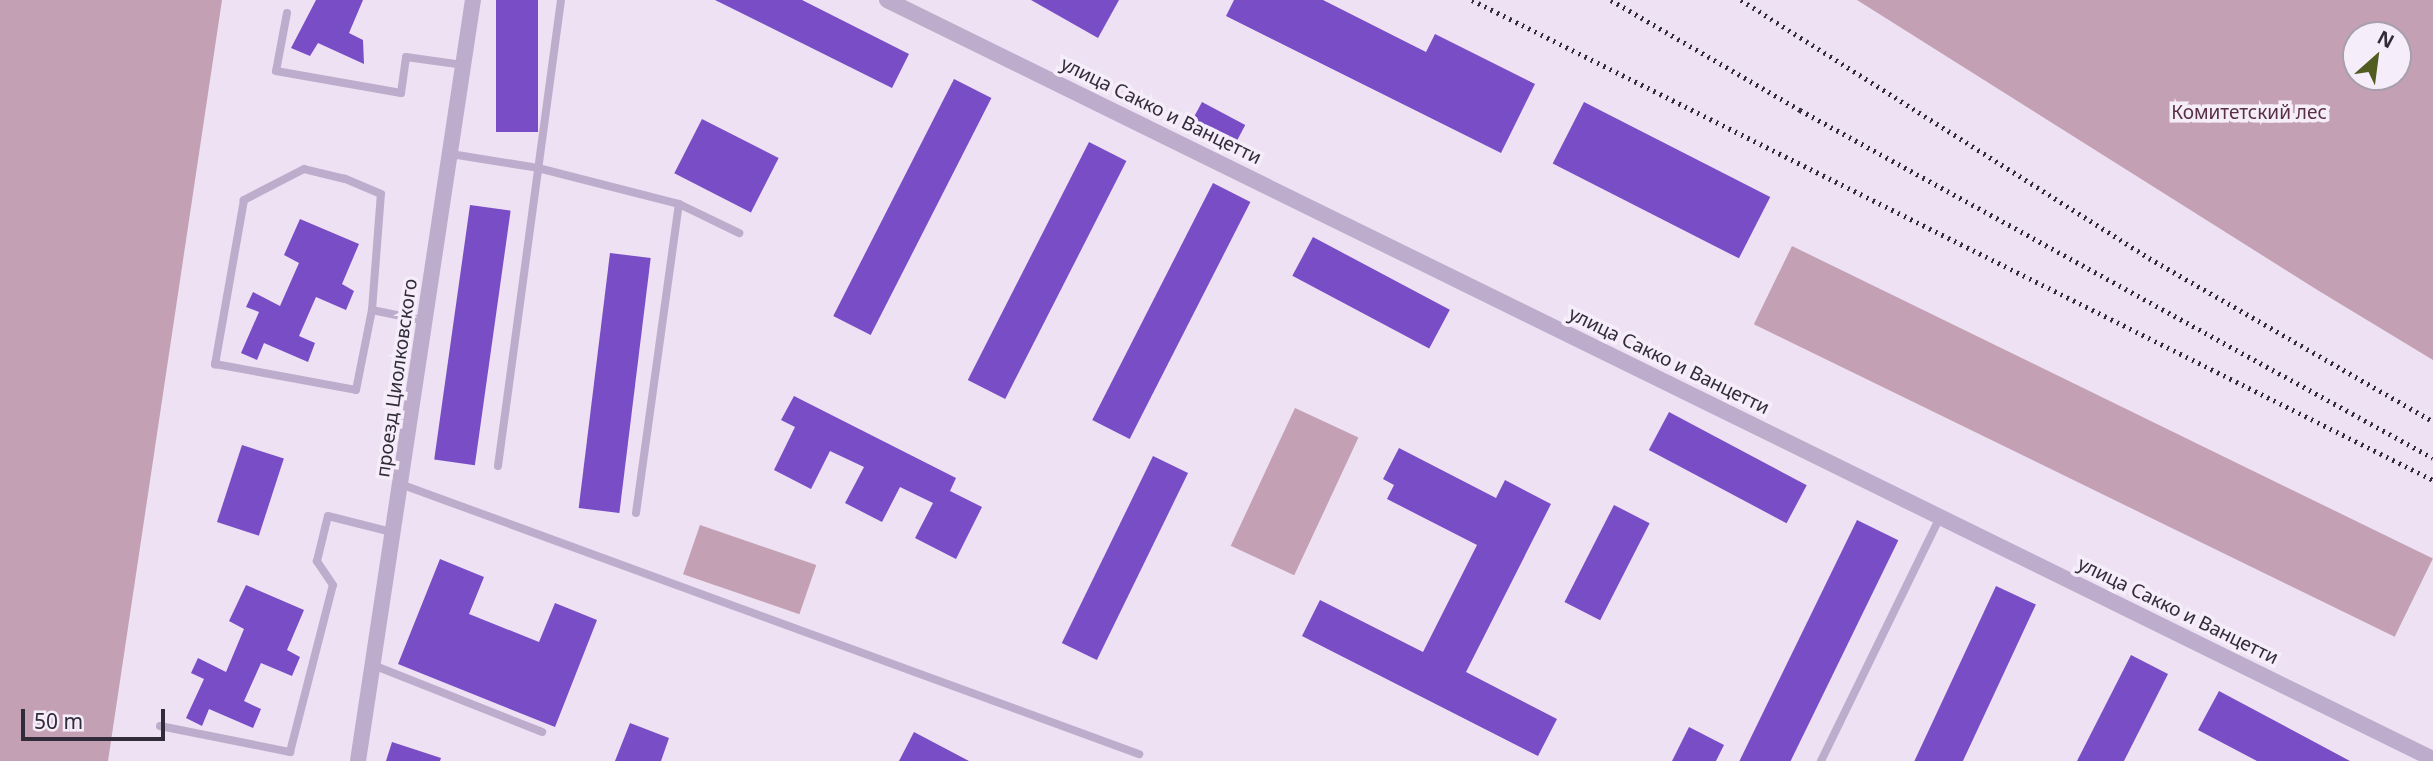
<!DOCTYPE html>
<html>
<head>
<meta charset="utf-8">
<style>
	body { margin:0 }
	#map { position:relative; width:2433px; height:761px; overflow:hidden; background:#ede1f3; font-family:"Noto Sans",sans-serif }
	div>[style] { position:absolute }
	.green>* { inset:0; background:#c3a0b3; transform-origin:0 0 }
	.building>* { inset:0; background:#794dc5; transform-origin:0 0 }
	.service>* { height:8px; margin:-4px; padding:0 4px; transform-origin:4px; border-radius:4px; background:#beaccc }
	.minor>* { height:16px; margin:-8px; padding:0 8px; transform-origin:8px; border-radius:8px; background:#beaccc }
	.rail>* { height:5px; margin-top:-2.5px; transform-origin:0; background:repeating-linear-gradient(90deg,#312b3a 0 2px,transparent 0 7px) }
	span { translate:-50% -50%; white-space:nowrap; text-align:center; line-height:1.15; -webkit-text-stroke:7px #f6edfa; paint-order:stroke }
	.street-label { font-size:19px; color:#312b3a }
	.park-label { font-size:19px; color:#582f44 }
	.north { position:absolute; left:2342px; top:21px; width:70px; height:70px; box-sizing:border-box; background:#f6edfa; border:2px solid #a79fad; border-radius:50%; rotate:28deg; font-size:19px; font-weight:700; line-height:28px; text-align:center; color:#312b3a }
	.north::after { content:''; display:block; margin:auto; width:24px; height:32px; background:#505c20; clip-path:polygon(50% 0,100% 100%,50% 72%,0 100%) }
	.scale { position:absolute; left:21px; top:709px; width:144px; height:32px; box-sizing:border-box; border:4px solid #312b3a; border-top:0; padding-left:9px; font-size:21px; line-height:24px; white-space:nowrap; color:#312b3a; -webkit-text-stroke:5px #f6edfa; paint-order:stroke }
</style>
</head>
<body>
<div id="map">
	<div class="green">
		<div style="clip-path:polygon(0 0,222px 0,108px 761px,0 761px)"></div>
		<div style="clip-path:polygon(evenodd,1857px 0,2433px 0,2433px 360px,2319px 291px,1857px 0,2356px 35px,2398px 35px,2398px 77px,2356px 77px,2356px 35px)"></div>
		<div style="left:1792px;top:246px;width:713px;height:87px;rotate:26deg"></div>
		<div style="left:1295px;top:408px;width:70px;height:152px;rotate:25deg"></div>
		<div style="left:700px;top:525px;width:123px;height:52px;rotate:19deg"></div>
	</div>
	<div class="building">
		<div style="clip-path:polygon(316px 0,363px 0,349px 33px,363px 40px,364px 64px,318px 43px,310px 56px,291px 48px)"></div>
		<div style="left:496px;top:0;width:42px;height:132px"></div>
		<div style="clip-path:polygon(715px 0,802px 0,909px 54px,892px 88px)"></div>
		<div style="clip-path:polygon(1031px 0,1119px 0,1098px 38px)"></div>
		<div style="clip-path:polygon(1234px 0,1323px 0,1426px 52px,1435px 34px,1535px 84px,1501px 153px,1226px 16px)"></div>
		<div style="left:954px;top:79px;width:42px;height:266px;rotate:27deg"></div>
		<div style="left:1202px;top:102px;width:49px;height:31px;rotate:28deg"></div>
		<div style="left:1584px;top:102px;width:209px;height:69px;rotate:27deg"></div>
		<div style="left:702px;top:119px;width:86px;height:61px;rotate:27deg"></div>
		<div style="left:1089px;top:142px;width:42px;height:267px;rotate:27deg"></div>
		<div style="left:1213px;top:183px;width:42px;height:266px;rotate:27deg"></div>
		<div style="left:470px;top:205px;width:41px;height:257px;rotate:8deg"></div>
		<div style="clip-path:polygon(300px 219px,359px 244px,342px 284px,354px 291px,346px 310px,316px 297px,299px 336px,315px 343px,308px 362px,264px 343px,257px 360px,241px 353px,259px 312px,246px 307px,253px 292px,280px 306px,299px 263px,284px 255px)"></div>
		<div style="left:1313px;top:237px;width:155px;height:44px;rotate:28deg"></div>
		<div style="left:610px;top:253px;width:41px;height:257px;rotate:7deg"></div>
		<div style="clip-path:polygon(794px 396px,956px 478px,950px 491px,982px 507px,956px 559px,915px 538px,933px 503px,900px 487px,882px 522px,845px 503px,864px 467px,830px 451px,811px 489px,774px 470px,795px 427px,781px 420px)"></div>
		<div style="left:1669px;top:412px;width:156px;height:43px;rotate:28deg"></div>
		<div style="left:242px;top:445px;width:44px;height:81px;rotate:18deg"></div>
		<div style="clip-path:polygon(1399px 448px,1496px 498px,1505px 480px,1551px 504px,1466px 672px,1557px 719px,1538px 756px,1302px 636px,1320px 600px,1423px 652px,1477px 545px,1387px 499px,1394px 485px,1383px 479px)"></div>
		<div style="left:1153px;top:456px;width:39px;height:208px;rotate:26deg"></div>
		<div style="left:1614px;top:505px;width:40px;height:109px;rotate:27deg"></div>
		<div style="left:1857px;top:520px;width:46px;height:270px;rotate:26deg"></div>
		<div style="clip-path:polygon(440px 559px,484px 577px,469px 614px,539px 642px,555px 603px,597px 620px,555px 727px,398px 664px)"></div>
		<div style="clip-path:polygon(246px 585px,304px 610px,287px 650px,300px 657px,292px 676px,261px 663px,244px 701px,261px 709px,253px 728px,209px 709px,202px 726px,186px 718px,204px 679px,191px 673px,198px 658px,226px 672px,244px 629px,229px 621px)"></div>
		<div style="left:1996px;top:586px;width:44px;height:196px;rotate:25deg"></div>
		<div style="clip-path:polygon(2131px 655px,2168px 674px,2124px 761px,2077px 761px)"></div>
		<div style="clip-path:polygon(2219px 691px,2350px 761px,2257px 761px,2198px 730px)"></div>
		<div style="clip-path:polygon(630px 723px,669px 738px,661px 761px,615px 761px)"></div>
		<div style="clip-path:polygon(1689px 727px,1724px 745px,1716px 761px,1672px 761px)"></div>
		<div style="clip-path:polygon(914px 732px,969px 761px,899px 761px)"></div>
		<div style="clip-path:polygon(392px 742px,441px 758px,440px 761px,386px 761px)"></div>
	</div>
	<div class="service">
		<div style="left:287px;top:13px;width:59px;rotate:100.7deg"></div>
		<div style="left:276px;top:71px;width:127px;rotate:10deg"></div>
		<div style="left:401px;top:93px;width:36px;rotate:-82deg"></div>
		<div style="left:406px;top:57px;width:59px;rotate:7.9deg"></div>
		<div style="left:451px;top:154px;width:88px;rotate:9.1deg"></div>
		<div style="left:538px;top:168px;width:146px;rotate:14.3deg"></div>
		<div style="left:679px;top:204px;width:67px;rotate:25.8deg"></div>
		<div style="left:372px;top:310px;width:116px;rotate:-85.6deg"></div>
		<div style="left:381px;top:194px;width:39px;rotate:-157deg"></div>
		<div style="left:345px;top:179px;width:42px;rotate:-166.3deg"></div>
		<div style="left:304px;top:169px;width:68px;rotate:152.7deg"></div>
		<div style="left:244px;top:200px;width:167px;rotate:100deg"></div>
		<div style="left:215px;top:364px;width:143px;rotate:10.4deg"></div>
		<div style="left:356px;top:390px;width:82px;rotate:-78.7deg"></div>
		<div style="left:372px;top:310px;width:55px;rotate:11.5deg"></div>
		<div style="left:498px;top:466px;width:470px;rotate:-82.3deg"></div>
		<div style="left:403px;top:485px;width:784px;rotate:20.08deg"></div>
		<div style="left:636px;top:513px;width:312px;rotate:-82.1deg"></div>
		<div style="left:373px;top:665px;width:182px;rotate:21.6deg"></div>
		<div style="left:160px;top:726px;width:133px;rotate:11.3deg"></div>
		<div style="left:290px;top:752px;width:172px;rotate:-75.6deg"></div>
		<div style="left:333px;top:585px;width:29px;rotate:-124deg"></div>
		<div style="left:317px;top:561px;width:46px;rotate:-76.3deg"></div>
		<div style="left:328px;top:516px;width:69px;rotate:14.2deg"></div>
		<div style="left:1821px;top:761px;width:271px;rotate:-64deg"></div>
	</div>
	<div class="minor">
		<div style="left:887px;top:0;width:1722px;rotate:26.15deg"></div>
		<div style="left:358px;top:761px;width:770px;rotate:-81.41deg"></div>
	</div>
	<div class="rail">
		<div style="left:1472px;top:0;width:1074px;rotate:26.54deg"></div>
		<div style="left:1611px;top:0;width:219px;rotate:30.2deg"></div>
		<div style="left:1800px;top:110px;width:722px;rotate:28.8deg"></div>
		<div style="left:1741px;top:0;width:483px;rotate:32.3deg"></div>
		<div style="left:2149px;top:258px;width:327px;rotate:29.9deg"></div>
	</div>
	<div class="street-label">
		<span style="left:1161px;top:111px;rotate:26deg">улица Сакко и Ванцетти</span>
		<span style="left:1669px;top:361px;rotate:26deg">улица Сакко и Ванцетти</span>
		<span style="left:397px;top:378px;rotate:-82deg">проезд Циолковского</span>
		<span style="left:2178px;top:611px;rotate:26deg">улица Сакко и Ванцетти</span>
	</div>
	<div class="park-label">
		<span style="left:2249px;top:113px">Комитетский лес</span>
	</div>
	<div class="north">N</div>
	<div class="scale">50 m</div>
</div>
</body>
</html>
